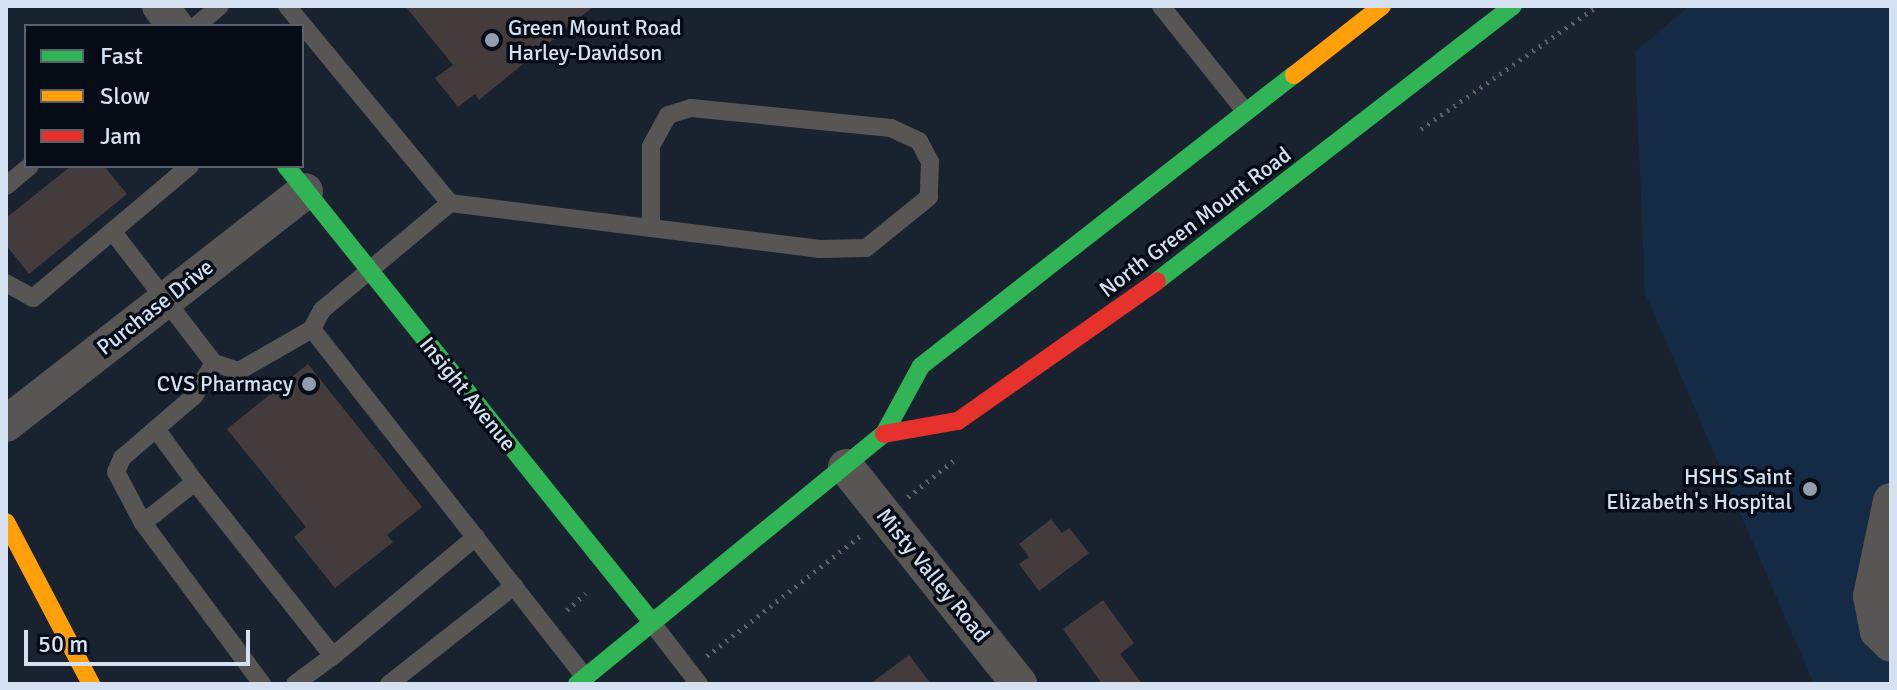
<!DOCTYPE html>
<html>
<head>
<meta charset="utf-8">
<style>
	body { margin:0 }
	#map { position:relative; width:1897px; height:690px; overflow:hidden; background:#18232f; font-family:Signika,sans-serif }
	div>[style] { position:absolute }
	.built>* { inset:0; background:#152b45 }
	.building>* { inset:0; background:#443b3c }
	.path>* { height:5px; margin-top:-2.5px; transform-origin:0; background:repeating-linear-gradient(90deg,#606264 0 2px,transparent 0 8px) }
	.lane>* { height:18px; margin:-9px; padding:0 9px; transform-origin:9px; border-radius:9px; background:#585654 }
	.street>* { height:36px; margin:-18px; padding:0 18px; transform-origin:18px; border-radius:18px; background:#585654 }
	.fast>* { height:18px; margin:-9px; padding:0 9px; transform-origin:9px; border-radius:9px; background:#30b455 }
	.slow>* { height:18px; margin:-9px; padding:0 9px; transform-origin:9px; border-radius:9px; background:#ff9f0a }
	.jam>* { height:18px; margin:-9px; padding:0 9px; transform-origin:9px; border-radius:9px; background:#e5322d }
	.dots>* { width:22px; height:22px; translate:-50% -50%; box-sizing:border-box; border:4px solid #050c15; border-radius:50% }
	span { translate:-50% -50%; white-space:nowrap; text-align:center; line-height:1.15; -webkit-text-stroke:7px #050c15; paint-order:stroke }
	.poi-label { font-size:22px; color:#d5e1f0 }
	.left { translate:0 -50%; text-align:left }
	.right { translate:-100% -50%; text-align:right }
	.street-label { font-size:22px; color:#d5e1f0 }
	.frame { position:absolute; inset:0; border:8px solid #d5e1f0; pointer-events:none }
	.legend { position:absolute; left:24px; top:24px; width:280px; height:144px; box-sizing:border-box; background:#050c15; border:2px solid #58616d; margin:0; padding:10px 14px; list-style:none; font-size:24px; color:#d5e1f0 }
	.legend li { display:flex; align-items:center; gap:16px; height:40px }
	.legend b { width:40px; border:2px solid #58616d }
	.scale { position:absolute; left:24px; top:630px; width:226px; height:36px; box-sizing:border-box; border:4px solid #d5e1f0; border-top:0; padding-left:10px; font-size:24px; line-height:28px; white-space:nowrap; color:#d5e1f0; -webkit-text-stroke:6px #050c15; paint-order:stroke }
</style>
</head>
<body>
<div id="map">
	<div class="built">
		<div style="clip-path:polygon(1689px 6px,1891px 6px,1891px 684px,1814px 684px,1645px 293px,1635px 52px)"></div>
	</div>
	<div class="building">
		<div style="clip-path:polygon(405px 6px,594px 6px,479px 100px,475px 94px,458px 107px,435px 78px,453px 65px)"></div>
		<div style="clip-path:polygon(71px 166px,104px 166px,127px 194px,29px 274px,6px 245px,6px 218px)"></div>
		<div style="clip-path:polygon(308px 364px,422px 507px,387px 535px,393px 542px,335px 588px,294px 537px,306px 527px,227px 429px)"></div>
		<div style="clip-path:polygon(1051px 519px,1062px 533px,1069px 528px,1089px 553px,1039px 591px,1019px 564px,1029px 557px,1019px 544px)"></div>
		<div style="clip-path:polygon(1103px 600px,1134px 643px,1120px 654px,1142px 684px,1102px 684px,1063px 629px)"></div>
		<div style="clip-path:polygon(909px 655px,931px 684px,870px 684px)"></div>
	</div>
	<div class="path">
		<div style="left:1421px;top:129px;width:215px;rotate:-34.9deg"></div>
		<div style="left:908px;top:497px;width:58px;rotate:-38.7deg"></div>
		<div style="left:567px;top:610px;width:25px;rotate:-42deg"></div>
		<div style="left:707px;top:656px;width:194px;rotate:-38.1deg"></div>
	</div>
	<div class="lane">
		<div style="left:287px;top:6px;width:256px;rotate:50.4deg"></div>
		<div style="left:450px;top:203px;width:167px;rotate:140.1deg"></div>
		<div style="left:322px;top:310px;width:21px;rotate:118deg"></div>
		<div style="left:1161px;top:6px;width:134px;rotate:51.3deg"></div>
		<div style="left:196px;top:26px;width:31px;rotate:-40deg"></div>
		<div style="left:691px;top:108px;width:201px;rotate:5.7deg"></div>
		<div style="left:891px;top:128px;width:31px;rotate:25deg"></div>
		<div style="left:919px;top:141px;width:24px;rotate:62deg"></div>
		<div style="left:930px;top:162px;width:35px;rotate:92deg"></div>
		<div style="left:929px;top:197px;width:81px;rotate:141deg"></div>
		<div style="left:866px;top:248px;width:46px;rotate:178.8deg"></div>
		<div style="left:820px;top:249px;width:170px;rotate:-172.9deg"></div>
		<div style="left:651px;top:228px;width:82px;rotate:-90deg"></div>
		<div style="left:651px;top:146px;width:35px;rotate:-61deg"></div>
		<div style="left:668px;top:115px;width:24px;rotate:-17deg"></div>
		<div style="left:6px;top:186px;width:31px;rotate:-40deg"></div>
		<div style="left:450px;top:203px;width:203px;rotate:7.1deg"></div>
		<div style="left:113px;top:232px;width:165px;rotate:52.4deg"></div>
		<div style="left:214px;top:363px;width:26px;rotate:18deg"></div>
		<div style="left:239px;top:371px;width:84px;rotate:-29.9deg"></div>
		<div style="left:312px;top:329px;width:442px;rotate:51.9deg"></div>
		<div style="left:6px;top:283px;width:31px;rotate:29deg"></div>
		<div style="left:33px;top:298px;width:205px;rotate:-40.1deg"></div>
		<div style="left:214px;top:363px;width:39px;rotate:121deg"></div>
		<div style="left:194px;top:396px;width:95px;rotate:139.3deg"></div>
		<div style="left:122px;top:458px;width:15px;rotate:113deg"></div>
		<div style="left:116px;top:472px;width:58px;rotate:62.1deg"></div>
		<div style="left:143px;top:523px;width:200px;rotate:53.5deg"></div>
		<div style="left:156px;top:429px;width:66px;rotate:53.7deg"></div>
		<div style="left:143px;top:523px;width:66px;rotate:-38.3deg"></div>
		<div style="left:195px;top:482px;width:222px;rotate:51.6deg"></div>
		<div style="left:333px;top:656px;width:186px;rotate:-39.8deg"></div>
		<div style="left:652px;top:623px;width:77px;rotate:52.4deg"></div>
		<div style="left:295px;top:684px;width:47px;rotate:-36.4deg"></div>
		<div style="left:389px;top:684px;width:159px;rotate:-38.1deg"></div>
	</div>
	<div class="street">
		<div style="left:160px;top:6px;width:25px;rotate:53deg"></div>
		<div style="left:6px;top:424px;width:379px;rotate:-37.9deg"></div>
		<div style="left:846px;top:467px;width:278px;rotate:51.4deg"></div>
		<div style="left:1891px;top:501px;width:97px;rotate:101.9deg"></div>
		<div style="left:1871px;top:596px;width:36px;rotate:79deg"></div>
		<div style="left:1878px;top:631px;width:18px;rotate:45deg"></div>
	</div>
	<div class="fast">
		<div style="left:286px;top:166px;width:583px;rotate:51.26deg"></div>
		<div style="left:1157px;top:281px;width:450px;rotate:-37.7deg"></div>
		<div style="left:577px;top:684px;width:396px;rotate:-39.2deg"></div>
		<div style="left:884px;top:434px;width:77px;rotate:-61.4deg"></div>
		<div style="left:921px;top:366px;width:473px;rotate:-38deg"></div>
	</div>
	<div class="slow">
		<div style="left:1294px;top:75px;width:112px;rotate:-38.1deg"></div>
		<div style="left:6px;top:522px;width:183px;rotate:62.3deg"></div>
	</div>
	<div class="jam">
		<div style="left:884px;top:434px;width:75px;rotate:-10deg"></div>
		<div style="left:958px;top:421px;width:243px;rotate:-35.1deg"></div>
	</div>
	<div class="dots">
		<div style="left:492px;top:40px;background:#939eac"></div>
		<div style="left:309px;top:384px;background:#939eac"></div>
		<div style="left:1810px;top:489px;background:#939eac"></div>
	</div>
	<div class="poi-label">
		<span class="left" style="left:508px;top:40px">Green Mount Road<br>Harley-Davidson</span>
		<span class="right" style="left:293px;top:384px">CVS Pharmacy</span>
		<span class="right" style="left:1792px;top:489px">HSHS Saint<br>Elizabeth's Hospital</span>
	</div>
	<div class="street-label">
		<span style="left:1195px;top:222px;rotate:-37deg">North Green Mount Road</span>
		<span style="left:155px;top:307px;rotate:-38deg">Purchase Drive</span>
		<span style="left:468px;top:394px;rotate:51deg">Insight Avenue</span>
		<span style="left:933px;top:575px;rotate:51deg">Misty Valley Road</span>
	</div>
	<div class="frame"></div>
	<ul class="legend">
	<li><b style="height:10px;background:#30b455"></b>Fast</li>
	<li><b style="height:10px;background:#ff9f0a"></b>Slow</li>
	<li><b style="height:10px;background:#e5322d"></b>Jam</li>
	</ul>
	<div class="scale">50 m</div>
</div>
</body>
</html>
